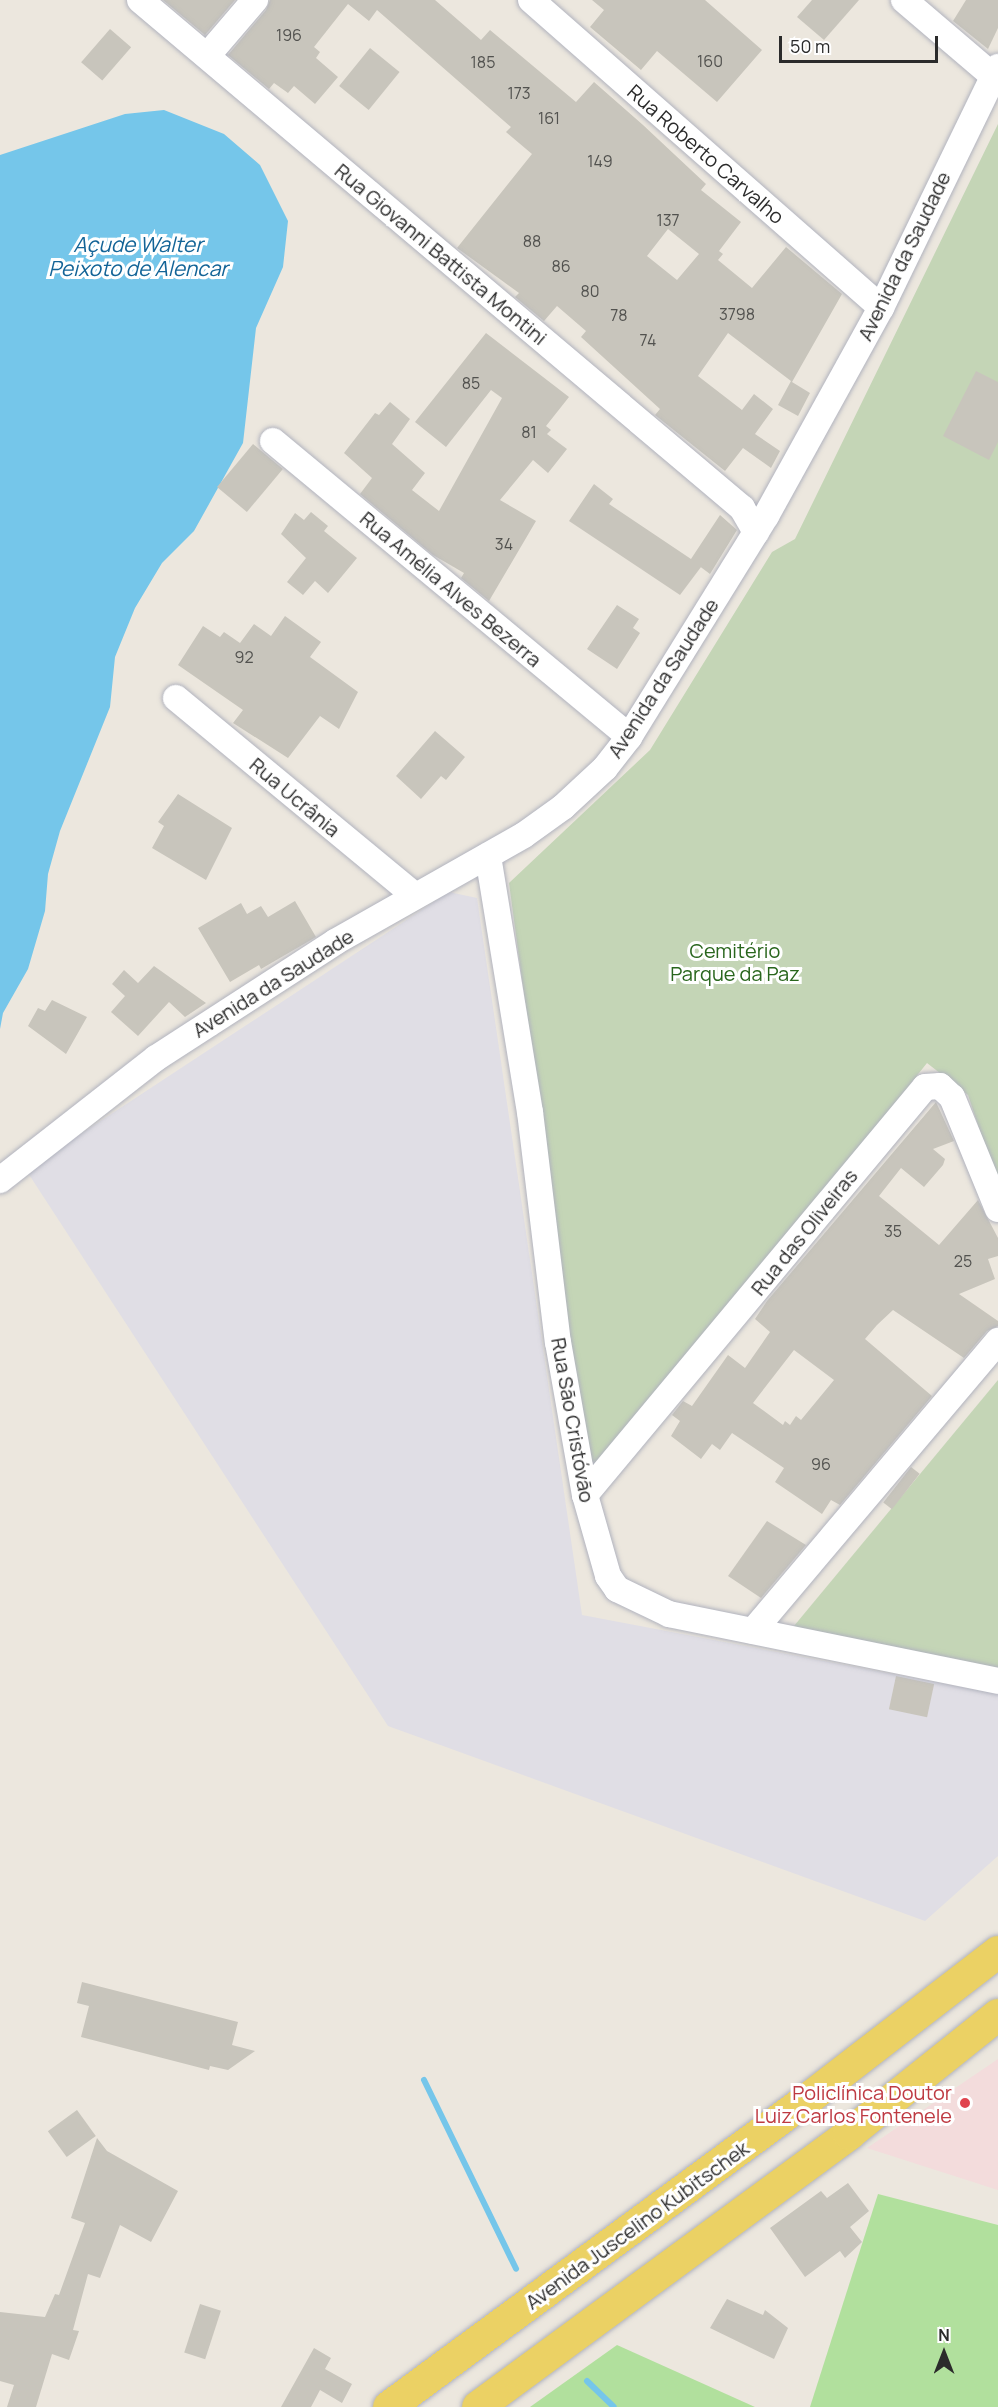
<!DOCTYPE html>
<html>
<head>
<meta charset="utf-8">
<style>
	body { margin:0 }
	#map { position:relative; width:998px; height:2407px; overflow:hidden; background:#ece7de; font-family:Manrope,sans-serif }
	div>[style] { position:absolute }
	.industrial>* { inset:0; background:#e0dee5 }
	.medical>* { inset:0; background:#f3dcdc }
	.green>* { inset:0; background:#b1e09d }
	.cemetery>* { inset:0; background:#c4d5b6 }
	.water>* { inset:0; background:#75c6ea }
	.stream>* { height:6px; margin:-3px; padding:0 3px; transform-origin:3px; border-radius:3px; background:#75c6ea }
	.building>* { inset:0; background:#c8c5bc; transform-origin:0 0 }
	.roads { filter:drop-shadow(0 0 2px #b1b3be) drop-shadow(0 0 2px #b1b3be) }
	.minor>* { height:26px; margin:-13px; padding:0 13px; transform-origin:13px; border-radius:13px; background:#fff }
	.major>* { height:32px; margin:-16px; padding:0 16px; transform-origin:16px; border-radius:16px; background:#ebd164 }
	.dots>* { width:16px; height:16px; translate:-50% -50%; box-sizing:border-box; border:3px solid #fff; border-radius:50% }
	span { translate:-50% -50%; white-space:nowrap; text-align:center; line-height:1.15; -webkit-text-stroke:6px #fff; paint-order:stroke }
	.number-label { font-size:16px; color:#52524f }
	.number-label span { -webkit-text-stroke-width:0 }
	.street-label { font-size:20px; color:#2b2b2b }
	.park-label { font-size:20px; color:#29661d }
	.health-label { font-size:20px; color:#be3a42 }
	.right { translate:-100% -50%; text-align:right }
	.water-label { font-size:21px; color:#136497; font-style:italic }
	.north { position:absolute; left:914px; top:2323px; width:60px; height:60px; -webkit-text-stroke:4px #fff; paint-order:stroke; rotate:0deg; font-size:16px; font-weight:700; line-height:24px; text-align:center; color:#2b2b2b }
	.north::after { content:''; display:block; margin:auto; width:21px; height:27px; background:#2b2b2b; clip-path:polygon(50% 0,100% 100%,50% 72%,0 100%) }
	.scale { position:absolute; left:779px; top:36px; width:159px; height:27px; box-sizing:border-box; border:3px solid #2b2b2b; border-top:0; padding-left:8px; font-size:18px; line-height:21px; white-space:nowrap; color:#2b2b2b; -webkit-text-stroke:4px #fff; paint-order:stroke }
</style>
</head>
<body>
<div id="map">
	<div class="industrial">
		<div style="clip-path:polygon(449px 892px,477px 898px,582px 1615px,998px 1694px,998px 1856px,925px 1921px,388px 1726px,26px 1170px)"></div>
	</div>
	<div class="medical">
		<div style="clip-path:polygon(998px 2059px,998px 2190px,867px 2148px)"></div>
	</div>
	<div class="green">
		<div style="clip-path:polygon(878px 2194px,998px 2225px,998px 2407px,810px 2407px)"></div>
		<div style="clip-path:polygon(617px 2345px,755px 2407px,530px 2407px)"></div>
	</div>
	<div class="cemetery">
		<div style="clip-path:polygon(998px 124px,998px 1185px,968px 1095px,927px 1063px,603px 1467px,587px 1463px,509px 883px,650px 750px,772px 552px,795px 539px)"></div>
		<div style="clip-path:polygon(998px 1380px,998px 1673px,789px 1632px)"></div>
	</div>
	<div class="water">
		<div style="clip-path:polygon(164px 110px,224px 134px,260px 165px,288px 221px,283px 267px,256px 328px,243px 443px,194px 531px,162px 563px,135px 608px,115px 657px,110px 707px,60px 831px,48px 874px,45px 911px,28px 969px,3px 1013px,0 1029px,0 155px,125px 114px)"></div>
	</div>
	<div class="stream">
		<div style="left:424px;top:2080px;width:210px;rotate:64deg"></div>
		<div style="left:587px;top:2381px;width:37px;rotate:44deg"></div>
	</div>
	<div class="building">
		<div style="clip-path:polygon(163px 0,235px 0,205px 35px)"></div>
		<div style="clip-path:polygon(evenodd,270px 0,435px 0,481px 40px,490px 30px,576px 102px,594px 82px,643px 125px,706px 184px,701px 190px,741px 222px,719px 251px,723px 254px,718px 260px,752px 288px,786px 247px,842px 294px,792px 382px,810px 393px,798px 416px,778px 405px,791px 381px,728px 333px,698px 376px,742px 410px,754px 394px,773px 409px,755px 434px,780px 451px,771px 468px,743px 448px,725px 471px,655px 415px,660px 409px,581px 337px,586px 331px,557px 306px,544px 321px,515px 297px,519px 293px,457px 248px,532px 154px,506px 132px,511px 127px,377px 10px,369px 21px,348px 4px,314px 47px,320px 52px,316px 58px,338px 77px,315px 104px,294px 86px,288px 93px,274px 83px,269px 89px,228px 55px,266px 10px,270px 0,668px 229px,699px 254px,677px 280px,647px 256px,668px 229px)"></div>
		<div style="clip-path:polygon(592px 0,705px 0,762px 50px,717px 102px,657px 51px,641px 70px,590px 27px,604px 10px)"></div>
		<div style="clip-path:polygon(812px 0,859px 0,824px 40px,797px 17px)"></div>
		<div style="clip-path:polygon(966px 0,998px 0,998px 28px,988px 49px,953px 21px)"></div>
		<div style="left:110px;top:29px;width:28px;height:44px;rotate:41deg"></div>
		<div style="left:370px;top:48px;width:38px;height:49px;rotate:39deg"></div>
		<div style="clip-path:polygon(486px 333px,569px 397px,546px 426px,551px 430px,547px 434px,567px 449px,548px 473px,533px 460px,500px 500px,536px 521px,489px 601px,461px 578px,464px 573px,433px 555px,360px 494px,372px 478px,344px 453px,375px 413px,379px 415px,390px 402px,410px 419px,392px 444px,425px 473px,412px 490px,439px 511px,502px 398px,491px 390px,446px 447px,415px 422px)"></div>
		<div style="clip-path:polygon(976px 371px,998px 382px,998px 442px,989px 460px,943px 436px)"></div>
		<div style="left:253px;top:444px;width:39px;height:56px;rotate:40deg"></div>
		<div style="clip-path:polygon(594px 484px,613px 499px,609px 504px,691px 559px,720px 515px,737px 530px,710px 574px,694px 562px,701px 567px,680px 595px,569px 521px)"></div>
		<div style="clip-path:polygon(311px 512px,328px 526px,324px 531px,357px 558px,328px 593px,315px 581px,303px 595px,287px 582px,306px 558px,281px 534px,295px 513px,304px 520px)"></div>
		<div style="clip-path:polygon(617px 605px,639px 619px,633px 628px,640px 633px,617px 669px,587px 649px)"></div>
		<div style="clip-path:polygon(285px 616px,321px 642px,310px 657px,358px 692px,339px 729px,320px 716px,288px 758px,233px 723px,243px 710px,178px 665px,203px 626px,220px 637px,224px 632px,240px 643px,254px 624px,271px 636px)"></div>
		<div style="clip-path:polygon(435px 731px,465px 757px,446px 780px,441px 776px,421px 799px,396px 776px)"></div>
		<div style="clip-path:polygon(178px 794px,232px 828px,206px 880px,152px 848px,164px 826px,158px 822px)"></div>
		<div style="clip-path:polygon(295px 901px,316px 937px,261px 969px,259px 965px,230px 982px,198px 928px,241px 903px,247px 914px,261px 906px,268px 917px)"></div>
		<div style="clip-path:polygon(154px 966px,206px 1003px,185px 1017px,169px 1002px,138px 1036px,111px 1012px,125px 996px,112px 984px,124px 970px,138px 983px)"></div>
		<div style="clip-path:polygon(52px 1000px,87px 1017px,66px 1054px,28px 1026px,38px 1008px,45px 1011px)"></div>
		<div style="clip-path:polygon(evenodd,936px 1102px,954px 1141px,933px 1149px,945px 1159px,943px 1165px,924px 1187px,901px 1168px,879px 1196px,939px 1245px,978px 1200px,998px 1238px,998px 1256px,988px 1259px,995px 1279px,959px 1294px,998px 1321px,998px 1326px,987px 1331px,964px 1358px,893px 1310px,877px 1325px,865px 1339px,932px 1396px,840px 1505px,831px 1500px,822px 1514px,775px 1482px,784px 1468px,732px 1433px,720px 1450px,712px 1444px,701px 1459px,671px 1436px,680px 1421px,672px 1415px,683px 1401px,692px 1406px,728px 1355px,745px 1368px,770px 1332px,755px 1319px,767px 1301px,936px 1102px,794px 1350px,834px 1380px,801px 1420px,796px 1416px,790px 1425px,785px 1421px,783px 1425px,753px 1403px,794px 1350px)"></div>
		<div style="left:911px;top:1467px;width:11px;height:45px;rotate:38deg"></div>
		<div style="clip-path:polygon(767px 1521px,806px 1545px,761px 1598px,728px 1576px)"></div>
		<div style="left:896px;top:1676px;width:39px;height:34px;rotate:12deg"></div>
		<div style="clip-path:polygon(82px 1982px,238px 2022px,232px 2045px,255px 2051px,228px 2070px,210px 2066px,209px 2070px,81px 2037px,89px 2006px,77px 2003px)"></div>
		<div style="left:77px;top:2110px;width:32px;height:36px;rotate:54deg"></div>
		<div style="clip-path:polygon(97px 2138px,107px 2151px,178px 2191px,151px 2242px,120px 2225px,100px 2278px,88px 2274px,73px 2330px,79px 2331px,69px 2360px,52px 2354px,36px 2407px,7px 2407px,14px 2385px,0 2381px,0 2312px,45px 2317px,55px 2294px,59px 2295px,85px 2223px,71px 2218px)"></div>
		<div style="clip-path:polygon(848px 2183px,869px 2211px,850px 2227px,862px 2242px,845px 2258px,840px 2251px,805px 2277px,770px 2228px,821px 2191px,827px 2198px)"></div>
		<div style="clip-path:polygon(727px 2299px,763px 2315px,765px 2310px,788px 2328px,774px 2359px,710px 2328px)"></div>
		<div style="left:200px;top:2304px;width:22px;height:51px;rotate:18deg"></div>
		<div style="clip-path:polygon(314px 2348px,331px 2358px,325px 2369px,352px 2384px,342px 2403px,320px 2390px,311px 2407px,281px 2407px)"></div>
	</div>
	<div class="roads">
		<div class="minor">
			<div style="left:140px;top:0;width:788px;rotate:40.16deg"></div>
			<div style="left:742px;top:508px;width:28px;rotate:60deg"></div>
			<div style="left:531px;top:0;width:466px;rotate:41.3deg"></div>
			<div style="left:904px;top:0;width:117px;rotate:40.5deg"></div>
			<div style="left:207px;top:56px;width:74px;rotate:-49.4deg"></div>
			<div style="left:273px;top:441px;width:463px;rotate:39.7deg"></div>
			<div style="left:176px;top:698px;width:310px;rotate:39.6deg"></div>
			<div style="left:488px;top:856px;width:259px;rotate:80.7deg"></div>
			<div style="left:530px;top:1112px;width:232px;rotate:83.1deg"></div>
			<div style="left:558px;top:1342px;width:155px;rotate:80deg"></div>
			<div style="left:585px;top:1495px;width:84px;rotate:74.1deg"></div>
			<div style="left:608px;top:1576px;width:16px;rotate:55deg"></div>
			<div style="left:617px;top:1589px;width:58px;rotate:25.7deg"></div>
			<div style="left:669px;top:1614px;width:336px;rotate:11.5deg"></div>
			<div style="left:0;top:1180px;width:198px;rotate:-38deg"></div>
			<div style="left:156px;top:1058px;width:213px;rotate:-32.9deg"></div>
			<div style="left:335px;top:942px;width:217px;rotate:-29.5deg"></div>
			<div style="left:524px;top:835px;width:48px;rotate:-35.7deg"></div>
			<div style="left:563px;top:807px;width:57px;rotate:-42.9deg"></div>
			<div style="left:605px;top:768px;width:39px;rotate:-52deg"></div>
			<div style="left:629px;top:737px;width:260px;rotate:-58.2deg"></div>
			<div style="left:766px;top:516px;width:238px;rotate:-61.1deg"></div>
			<div style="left:881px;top:308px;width:268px;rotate:-64.1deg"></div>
			<div style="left:585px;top:1495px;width:531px;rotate:-50.19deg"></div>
			<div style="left:925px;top:1087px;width:15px;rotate:-4deg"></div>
			<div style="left:940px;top:1086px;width:16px;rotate:43deg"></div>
			<div style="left:952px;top:1097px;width:121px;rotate:67.7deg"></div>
			<div style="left:753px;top:1631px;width:380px;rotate:-49.8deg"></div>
		</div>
		<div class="major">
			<div style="left:389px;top:2407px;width:526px;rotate:-36.35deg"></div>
			<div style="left:813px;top:2095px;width:234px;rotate:-37.7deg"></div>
			<div style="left:478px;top:2407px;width:461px;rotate:-36.3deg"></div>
			<div style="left:849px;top:2134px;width:191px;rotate:-38.6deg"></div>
		</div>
	</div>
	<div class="dots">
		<div style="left:965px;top:2103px;background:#e0444e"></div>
	</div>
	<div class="number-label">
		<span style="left:289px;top:35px">196</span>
		<span style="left:710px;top:61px">160</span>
		<span style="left:483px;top:62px">185</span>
		<span style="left:519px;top:93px">173</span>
		<span style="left:549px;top:118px">161</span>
		<span style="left:600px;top:161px">149</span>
		<span style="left:668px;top:220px">137</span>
		<span style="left:532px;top:241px">88</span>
		<span style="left:561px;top:266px">86</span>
		<span style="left:590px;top:291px">80</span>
		<span style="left:737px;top:314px">3798</span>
		<span style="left:619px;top:315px">78</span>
		<span style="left:648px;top:340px">74</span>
		<span style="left:471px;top:383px">85</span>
		<span style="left:529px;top:432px">81</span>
		<span style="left:504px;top:544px">34</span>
		<span style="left:244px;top:657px">92</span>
		<span style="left:893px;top:1231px">35</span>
		<span style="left:963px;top:1261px">25</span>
		<span style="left:821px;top:1464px">96</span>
	</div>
	<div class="street-label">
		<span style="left:706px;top:154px;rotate:41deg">Rua Roberto Carvalho</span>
		<span style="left:441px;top:254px;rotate:40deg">Rua Giovanni Battista Montini</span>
		<span style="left:904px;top:256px;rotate:-64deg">Avenida da Saudade</span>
		<span style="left:451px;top:589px;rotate:40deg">Rua Amélia Alves Bezerra</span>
		<span style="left:663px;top:678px;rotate:-57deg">Avenida da Saudade</span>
		<span style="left:295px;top:797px;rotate:40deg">Rua Ucrânia</span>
		<span style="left:273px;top:983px;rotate:-32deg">Avenida da Saudade</span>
		<span style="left:804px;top:1232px;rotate:-51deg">Rua das Oliveiras</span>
		<span style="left:573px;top:1420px;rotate:80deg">Rua São Cristóvão</span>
		<span style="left:637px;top:2225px;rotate:-36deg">Avenida Juscelino Kubitschek</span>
	</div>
	<div class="park-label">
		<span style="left:735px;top:962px">Cemitério<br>Parque da Paz</span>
	</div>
	<div class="health-label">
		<span class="right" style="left:952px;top:2104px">Policlínica Doutor<br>Luiz Carlos Fontenele</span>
	</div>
	<div class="water-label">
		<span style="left:138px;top:256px">Açude Walter<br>Peixoto de Alencar</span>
	</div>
	<div class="north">N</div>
	<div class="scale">50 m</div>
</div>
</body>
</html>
